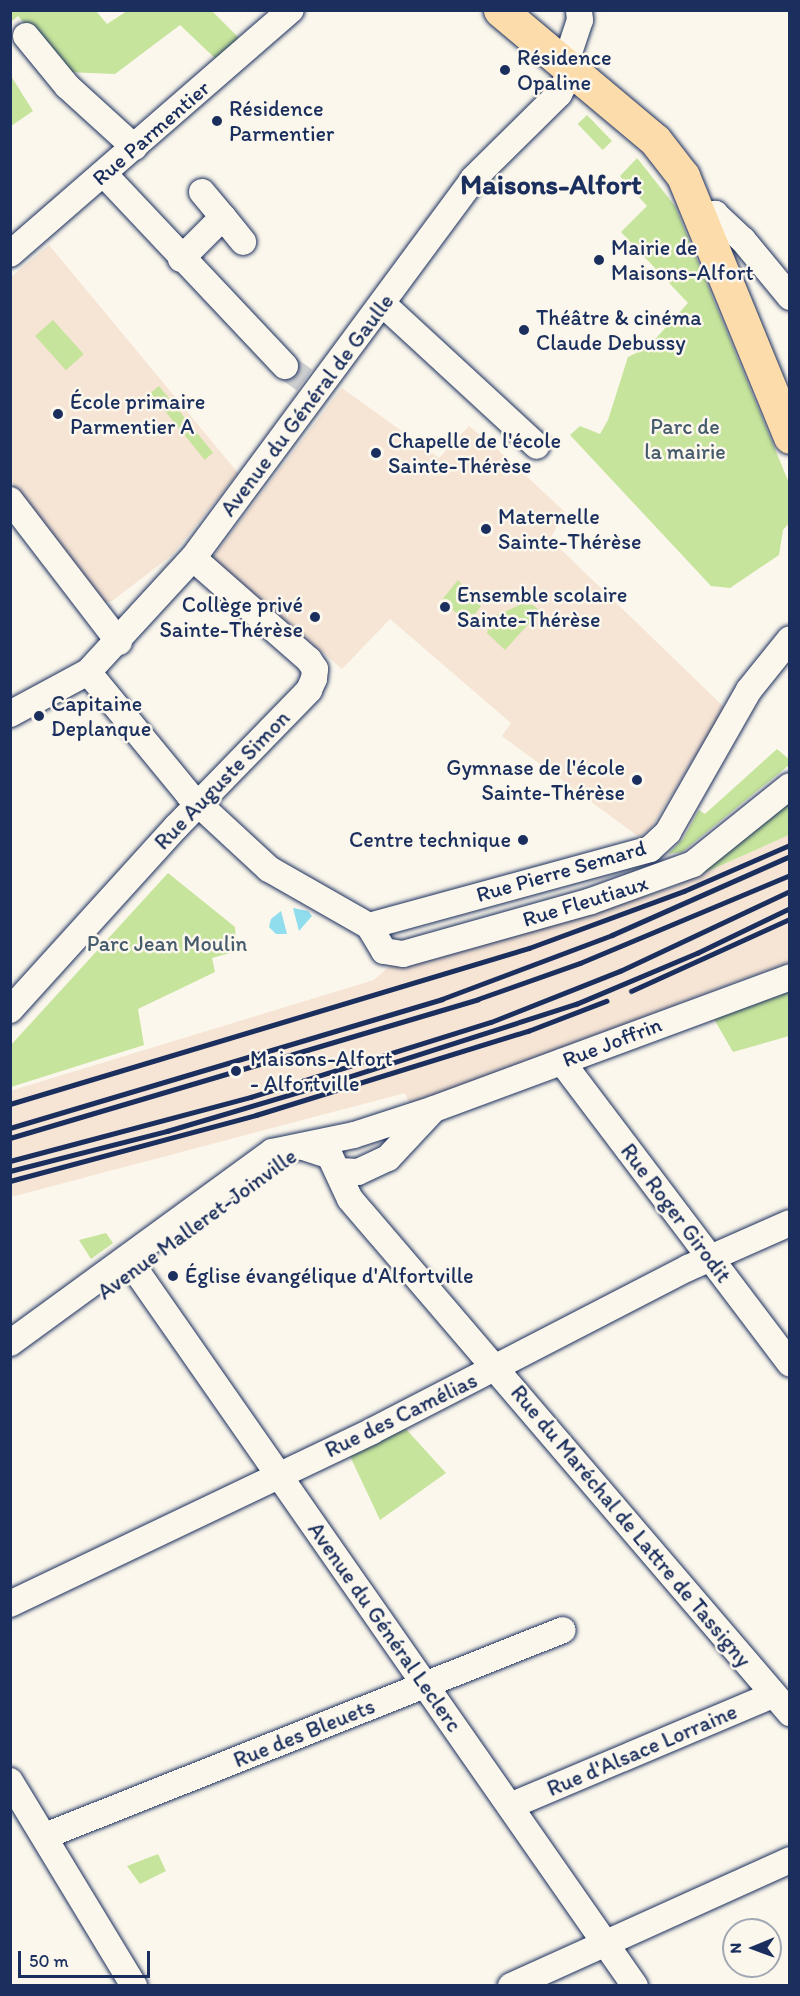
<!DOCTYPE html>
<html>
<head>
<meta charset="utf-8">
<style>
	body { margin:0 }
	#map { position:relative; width:800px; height:1996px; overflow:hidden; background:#fbf7ec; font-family:Itim,sans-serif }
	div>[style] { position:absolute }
	.built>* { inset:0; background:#f6e4d4 }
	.green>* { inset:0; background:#c6e49b; transform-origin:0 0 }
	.water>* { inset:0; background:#8fdded }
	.minor-tunnel>* { height:26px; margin-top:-13px; transform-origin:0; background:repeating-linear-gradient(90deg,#cecfd0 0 26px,transparent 0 39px) }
	.roads { filter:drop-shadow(0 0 2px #1b2f5e) drop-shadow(0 0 2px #1b2f5e) }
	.minor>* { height:26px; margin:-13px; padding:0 13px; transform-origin:13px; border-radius:13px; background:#fbf7ec }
	.major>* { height:33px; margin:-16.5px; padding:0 16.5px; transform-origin:16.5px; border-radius:16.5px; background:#fddcac }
	.rail>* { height:4.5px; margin:-2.25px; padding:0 2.25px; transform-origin:2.25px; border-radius:2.25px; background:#1b2f5e }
	.dots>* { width:16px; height:16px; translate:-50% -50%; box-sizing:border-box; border:3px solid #fbf7ec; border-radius:50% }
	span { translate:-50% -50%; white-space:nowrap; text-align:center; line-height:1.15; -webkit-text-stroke:5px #fbf7ec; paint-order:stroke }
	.poi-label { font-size:22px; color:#1b2f5e }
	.left { translate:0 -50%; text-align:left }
	.right { translate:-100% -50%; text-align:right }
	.street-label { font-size:22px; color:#1b2f5e }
	.park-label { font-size:22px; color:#465c6d }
	.district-label { font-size:28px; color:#1b2f5e; font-weight:700 }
	.frame { position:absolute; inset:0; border:12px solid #1b2f5e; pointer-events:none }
	.north { position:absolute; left:722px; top:1918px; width:60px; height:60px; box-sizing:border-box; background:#fbf7ec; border:2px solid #a1a7b3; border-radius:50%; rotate:269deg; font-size:16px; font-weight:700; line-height:24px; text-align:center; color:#1b2f5e }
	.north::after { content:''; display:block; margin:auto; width:21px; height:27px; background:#1b2f5e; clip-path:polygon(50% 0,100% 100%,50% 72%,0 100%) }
	.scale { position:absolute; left:18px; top:1951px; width:132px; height:27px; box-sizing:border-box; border:3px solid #1b2f5e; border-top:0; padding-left:8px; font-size:18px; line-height:21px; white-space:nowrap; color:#1b2f5e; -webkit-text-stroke:4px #fbf7ec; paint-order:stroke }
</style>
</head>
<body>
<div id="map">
	<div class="built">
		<div style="clip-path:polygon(49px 245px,238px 473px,172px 555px,112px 601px,104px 603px,11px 481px,10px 278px)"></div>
		<div style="clip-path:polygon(342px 388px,439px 458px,469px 426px,498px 450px,565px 512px,550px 539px,725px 708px,651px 828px,639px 837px,502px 736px,511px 723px,390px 619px,342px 669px,212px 558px)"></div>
		<div style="clip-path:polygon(789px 835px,789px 962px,410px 1104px,405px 1093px,11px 1197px,10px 1091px,374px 980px,392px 964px,666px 890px)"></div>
	</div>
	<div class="green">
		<div style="clip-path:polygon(11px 11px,96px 11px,107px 24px,127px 11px,212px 11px,241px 40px,217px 60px,180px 25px,115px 74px,65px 72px,18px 16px,11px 22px)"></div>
		<div style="clip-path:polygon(11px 76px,33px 111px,11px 126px,10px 126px)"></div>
		<div style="left:587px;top:115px;width:36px;height:13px;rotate:46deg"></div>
		<div style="clip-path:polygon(637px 158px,675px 206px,789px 483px,789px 523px,783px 530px,779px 555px,730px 588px,711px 586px,570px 435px,580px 426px,600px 434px,608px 420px,628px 357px,648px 347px,688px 303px,621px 232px,647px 206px,620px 176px)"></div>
		<div style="left:53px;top:320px;width:46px;height:24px;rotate:48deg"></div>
		<div style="left:159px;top:386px;width:86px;height:11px;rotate:51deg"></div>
		<div style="clip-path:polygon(458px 580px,481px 606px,475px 614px,459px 615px,441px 601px)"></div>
		<div style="clip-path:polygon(522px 604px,533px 605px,540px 611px,505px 650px,487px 633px,491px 618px)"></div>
		<div style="clip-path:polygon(777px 749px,789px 759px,789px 765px,682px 852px,668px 854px,683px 839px,699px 810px,705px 814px)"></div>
		<div style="clip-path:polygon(789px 801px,789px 835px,688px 880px,719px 859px)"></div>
		<div style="clip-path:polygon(168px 873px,235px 927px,236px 942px,230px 953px,212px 958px,215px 972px,138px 1009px,144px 1045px,11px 1087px,11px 1045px)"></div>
		<div style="clip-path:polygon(789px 992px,789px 1036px,733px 1052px,714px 1019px)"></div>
		<div style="clip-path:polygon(106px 1233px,113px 1243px,91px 1259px,79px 1240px)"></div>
		<div style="clip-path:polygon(405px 1428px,446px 1473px,380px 1520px,349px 1454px)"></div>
		<div style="clip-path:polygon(158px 1854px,166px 1871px,140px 1884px,127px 1866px)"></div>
	</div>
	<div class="water">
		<div style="clip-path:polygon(293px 908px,308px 911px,312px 916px,299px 931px)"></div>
		<div style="clip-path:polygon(281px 911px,287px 934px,276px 934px,269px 927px,271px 919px)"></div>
	</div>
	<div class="minor-tunnel">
		<div style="left:285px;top:366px;width:24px;rotate:36deg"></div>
	</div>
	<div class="roads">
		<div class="minor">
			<div style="left:26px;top:36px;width:65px;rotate:50.6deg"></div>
			<div style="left:67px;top:86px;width:91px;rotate:42.3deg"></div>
			<div style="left:104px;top:174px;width:264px;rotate:46.7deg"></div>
			<div style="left:202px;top:192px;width:33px;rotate:50deg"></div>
			<div style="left:704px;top:220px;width:13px;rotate:-29deg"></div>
			<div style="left:715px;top:214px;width:38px;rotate:43deg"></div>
			<div style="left:743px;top:240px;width:74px;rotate:50.5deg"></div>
			<div style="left:10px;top:254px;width:372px;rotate:-41deg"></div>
			<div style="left:181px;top:259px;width:59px;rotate:-45deg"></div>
			<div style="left:223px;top:217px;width:32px;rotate:51deg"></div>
			<div style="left:383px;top:304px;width:209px;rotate:42.7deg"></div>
			<div style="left:10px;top:500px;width:179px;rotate:52.5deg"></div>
			<div style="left:88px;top:672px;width:159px;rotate:50.6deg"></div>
			<div style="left:189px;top:795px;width:109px;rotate:42.8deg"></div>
			<div style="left:269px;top:869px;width:115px;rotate:29.7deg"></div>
			<div style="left:10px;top:714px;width:89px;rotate:-28.3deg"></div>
			<div style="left:88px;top:672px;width:155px;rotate:-47.4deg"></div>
			<div style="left:193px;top:558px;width:471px;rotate:-53.5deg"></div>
			<div style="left:473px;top:179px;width:121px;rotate:-44.7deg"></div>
			<div style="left:559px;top:94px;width:17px;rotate:-62deg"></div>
			<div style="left:567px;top:79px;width:17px;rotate:-93deg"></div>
			<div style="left:566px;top:62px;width:44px;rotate:-71.6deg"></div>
			<div style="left:580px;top:20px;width:10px;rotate:-96deg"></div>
			<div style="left:369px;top:926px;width:291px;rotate:-15.3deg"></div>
			<div style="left:650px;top:849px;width:25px;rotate:-43deg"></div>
			<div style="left:668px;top:832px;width:163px;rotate:-60.3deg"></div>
			<div style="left:749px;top:690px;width:65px;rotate:-51.2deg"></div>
			<div style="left:369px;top:926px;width:29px;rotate:59deg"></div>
			<div style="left:384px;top:951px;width:19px;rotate:9deg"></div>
			<div style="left:403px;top:954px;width:195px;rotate:-15.7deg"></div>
			<div style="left:591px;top:901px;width:109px;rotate:-19.9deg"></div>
			<div style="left:693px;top:864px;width:124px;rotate:-38.8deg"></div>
			<div style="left:10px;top:1010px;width:247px;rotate:-47.8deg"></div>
			<div style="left:176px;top:827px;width:191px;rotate:-45.8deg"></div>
			<div style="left:309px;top:690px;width:12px;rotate:-66deg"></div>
			<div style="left:314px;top:679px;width:10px;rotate:-84deg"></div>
			<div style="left:315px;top:669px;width:11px;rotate:-124deg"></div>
			<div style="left:309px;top:660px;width:154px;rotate:-138.7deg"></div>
			<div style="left:562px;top:1062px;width:378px;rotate:52.9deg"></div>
			<div style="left:303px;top:1147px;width:28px;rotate:18deg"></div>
			<div style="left:330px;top:1156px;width:47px;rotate:65.1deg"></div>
			<div style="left:350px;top:1199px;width:677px;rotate:49.44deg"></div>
			<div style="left:340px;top:1171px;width:18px;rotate:3deg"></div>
			<div style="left:358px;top:1172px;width:33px;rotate:-25deg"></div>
			<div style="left:388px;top:1158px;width:64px;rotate:-46.9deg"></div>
			<div style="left:135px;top:1269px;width:874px;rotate:55.11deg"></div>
			<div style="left:10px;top:1343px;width:324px;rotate:-36.1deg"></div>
			<div style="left:272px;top:1152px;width:84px;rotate:-11.7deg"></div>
			<div style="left:354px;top:1135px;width:84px;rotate:-18deg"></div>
			<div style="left:434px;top:1109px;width:380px;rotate:-20.3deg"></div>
			<div style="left:10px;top:1604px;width:401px;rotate:-25.5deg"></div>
			<div style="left:372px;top:1431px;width:356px;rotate:-27.3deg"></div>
			<div style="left:688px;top:1268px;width:111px;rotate:-23.8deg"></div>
			<div style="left:10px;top:1781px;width:240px;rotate:58.8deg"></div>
			<div style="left:510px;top:1806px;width:285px;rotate:-22.9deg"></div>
			<div style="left:45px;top:1836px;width:557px;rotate:-21.69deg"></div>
			<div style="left:511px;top:1986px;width:306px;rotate:-24.3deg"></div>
		</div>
		<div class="major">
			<div style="left:500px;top:10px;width:202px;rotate:40deg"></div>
			<div style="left:655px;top:140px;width:46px;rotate:52.1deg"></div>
			<div style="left:683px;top:176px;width:282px;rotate:67.7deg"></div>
		</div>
	</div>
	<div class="rail">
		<div style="left:631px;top:991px;width:175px;rotate:-24.4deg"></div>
		<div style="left:342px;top:1079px;width:246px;rotate:-17.8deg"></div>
		<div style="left:576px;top:1004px;width:131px;rotate:-22.9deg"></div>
		<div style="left:697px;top:953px;width:103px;rotate:-25.8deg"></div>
		<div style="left:10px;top:1104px;width:542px;rotate:-16.73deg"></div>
		<div style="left:529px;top:948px;width:165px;rotate:-20.2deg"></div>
		<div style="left:684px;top:891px;width:116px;rotate:-23.5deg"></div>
		<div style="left:10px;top:1128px;width:451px;rotate:-16.6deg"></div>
		<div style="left:442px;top:999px;width:182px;rotate:-20.6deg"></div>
		<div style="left:612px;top:935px;width:195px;rotate:-23.9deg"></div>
		<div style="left:10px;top:1138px;width:488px;rotate:-16.5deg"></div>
		<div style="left:478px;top:999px;width:108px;rotate:-19.4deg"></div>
		<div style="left:580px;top:963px;width:228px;rotate:-22.7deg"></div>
		<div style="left:10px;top:1161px;width:249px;rotate:-14.9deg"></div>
		<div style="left:251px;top:1097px;width:251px;rotate:-17.4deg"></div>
		<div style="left:491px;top:1022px;width:139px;rotate:-21.6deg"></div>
		<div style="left:620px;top:971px;width:188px;rotate:-25.2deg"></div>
		<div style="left:10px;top:1171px;width:162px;rotate:-14.3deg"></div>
		<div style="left:167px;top:1131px;width:155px;rotate:-16.5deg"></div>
		<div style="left:10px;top:1181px;width:255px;rotate:-15deg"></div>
		<div style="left:256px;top:1115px;width:285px;rotate:-17.2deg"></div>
		<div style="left:528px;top:1031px;width:84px;rotate:-21deg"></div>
	</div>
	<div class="dots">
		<div style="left:505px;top:70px;background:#1b2f5e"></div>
		<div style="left:217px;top:121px;background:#1b2f5e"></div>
		<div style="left:599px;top:260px;background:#1b2f5e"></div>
		<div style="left:524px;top:330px;background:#1b2f5e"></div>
		<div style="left:58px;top:414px;background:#1b2f5e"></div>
		<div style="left:376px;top:453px;background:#1b2f5e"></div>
		<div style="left:486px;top:529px;background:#1b2f5e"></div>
		<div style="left:445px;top:607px;background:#1b2f5e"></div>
		<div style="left:315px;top:617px;background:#1b2f5e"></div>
		<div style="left:39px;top:716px;background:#1b2f5e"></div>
		<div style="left:637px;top:780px;background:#1b2f5e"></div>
		<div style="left:523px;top:840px;background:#1b2f5e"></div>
		<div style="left:236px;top:1071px;background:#1b2f5e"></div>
		<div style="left:173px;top:1276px;background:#1b2f5e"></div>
	</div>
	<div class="poi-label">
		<span class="left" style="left:517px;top:70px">Résidence<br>Opaline</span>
		<span class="left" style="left:229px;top:121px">Résidence<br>Parmentier</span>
		<span class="left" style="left:611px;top:260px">Mairie de<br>Maisons-Alfort</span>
		<span class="left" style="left:536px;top:330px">Théâtre &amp; cinéma<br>Claude Debussy</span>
		<span class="left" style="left:70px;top:414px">École primaire<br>Parmentier A</span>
		<span class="left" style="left:388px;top:453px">Chapelle de l'école<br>Sainte-Thérèse</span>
		<span class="left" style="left:498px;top:529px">Maternelle<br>Sainte-Thérèse</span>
		<span class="left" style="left:457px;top:607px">Ensemble scolaire<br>Sainte-Thérèse</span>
		<span class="right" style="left:303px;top:617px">Collège privé<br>Sainte-Thérèse</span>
		<span class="left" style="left:51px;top:716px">Capitaine<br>Deplanque</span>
		<span class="right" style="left:625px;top:780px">Gymnase de l'école<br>Sainte-Thérèse</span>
		<span class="right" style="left:511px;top:840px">Centre technique</span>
		<span class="left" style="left:250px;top:1071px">Maisons-Alfort<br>- Alfortville</span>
		<span class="left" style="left:185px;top:1276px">Église évangélique d'Alfortville</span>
	</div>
	<div class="street-label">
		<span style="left:151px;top:133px;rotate:-41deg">Rue Parmentier</span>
		<span style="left:307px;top:405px;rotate:-53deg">Avenue du Général de Gaulle</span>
		<span style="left:222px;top:780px;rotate:-46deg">Rue Auguste Simon</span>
		<span style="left:561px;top:871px;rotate:-16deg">Rue Pierre Semard</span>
		<span style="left:585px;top:901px;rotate:-17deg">Rue Fleutiaux</span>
		<span style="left:612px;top:1042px;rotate:-21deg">Rue Joffrin</span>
		<span style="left:676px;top:1213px;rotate:53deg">Rue Roger Girodit</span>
		<span style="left:197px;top:1224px;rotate:-36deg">Avenue Malleret-Joinville</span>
		<span style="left:401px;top:1415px;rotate:-26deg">Rue des Camélias</span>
		<span style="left:631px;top:1526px;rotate:50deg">Rue du Maréchal de Lattre de Tassigny</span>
		<span style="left:385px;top:1627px;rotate:55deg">Avenue du Général Leclerc</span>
		<span style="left:304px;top:1733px;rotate:-22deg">Rue des Bleuets</span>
		<span style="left:642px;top:1750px;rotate:-23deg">Rue d'Alsace Lorraine</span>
	</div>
	<div class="park-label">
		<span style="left:685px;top:439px">Parc de<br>la mairie</span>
		<span style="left:167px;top:944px">Parc Jean Moulin</span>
	</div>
	<div class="district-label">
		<span style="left:551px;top:184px">Maisons-Alfort</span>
	</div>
	<div class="frame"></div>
	<div class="north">N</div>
	<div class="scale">50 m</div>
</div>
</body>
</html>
